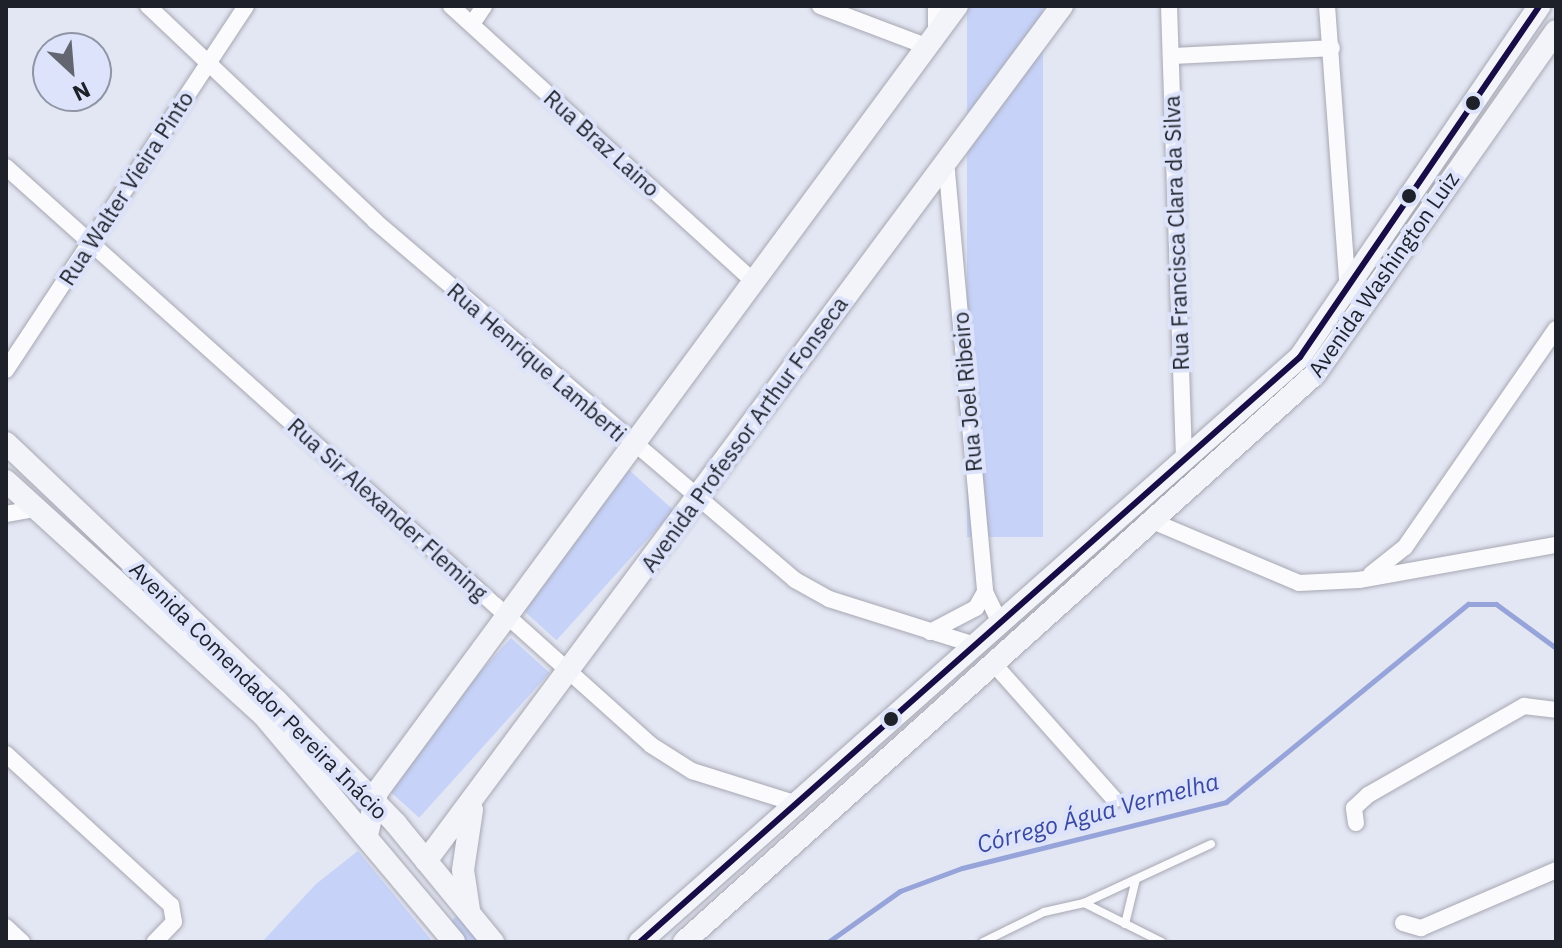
<!DOCTYPE html>
<html>
<head>
<meta charset="utf-8">
<style>
	body { margin:0 }
	#map { position:relative; width:1562px; height:948px; overflow:hidden; background:#e3e6f3; font-family:"IBM Plex Sans",sans-serif }
	div>[style] { position:absolute }
	.green>* { inset:0; background:#c7d2f9; transform-origin:0 0 }
	.stream>* { height:5px; margin:-2.5px; padding:0 2.5px; transform-origin:2.5px; border-radius:2.5px; background:#96a4da }
	.roads { filter:drop-shadow(0 0 2px #a6a8b2) drop-shadow(0 0 2px #a6a8b2) }
	.lane>* { height:8px; margin:-4px; padding:0 4px; transform-origin:4px; border-radius:4px; background:#fbfbfd }
	.street>* { height:16px; margin:-8px; padding:0 8px; transform-origin:8px; border-radius:8px; background:#fbfbfd }
	.secondary>* { height:22px; margin:-11px; padding:0 11px; transform-origin:11px; border-radius:11px; background:#f3f4f9 }
	.bus-1>* { height:6px; margin:-3px; padding:0 3px; transform-origin:3px; border-radius:3px; background:#170c46 }
	.dots>* { width:22px; height:22px; translate:-50% -50%; box-sizing:border-box; border:4px solid #dce3fa; border-radius:50% }
	span { translate:-50% -50%; white-space:nowrap; text-align:center; line-height:1.15; -webkit-text-stroke:8px #dce3fa; paint-order:stroke }
	.street-label { font-size:22px; color:#1e2129 }
	.water-label { font-size:24px; color:#3b4aa1; font-style:italic }
	.frame { position:absolute; inset:0; border:8px solid #1e2129; pointer-events:none }
	.north { position:absolute; left:32px; top:32px; width:80px; height:80px; box-sizing:border-box; background:#dce3fa; border:2px solid #9095a6; border-radius:50%; rotate:154deg; font-size:22px; font-weight:700; line-height:32px; text-align:center; color:#1e2129 }
	.north::after { content:''; display:block; margin:auto; width:28px; height:36px; background:#636670; clip-path:polygon(50% 0,100% 100%,50% 72%,0 100%) }
</style>
</head>
<body>
<div id="map">
	<div class="green">
		<div style="left:967px;top:6px;width:76px;height:531px"></div>
		<div style="left:629px;top:470px;width:60px;height:175px;rotate:42deg"></div>
		<div style="left:511px;top:638px;width:52px;height:195px;rotate:42deg"></div>
		<div style="clip-path:polygon(358px 851px,433px 942px,262px 942px,316px 884px)"></div>
		<div style="clip-path:polygon(458px 915px,480px 942px,467px 942px,450px 922px)"></div>
	</div>
	<div class="stream">
		<div style="left:828px;top:942px;width:88px;rotate:-35.3deg"></div>
		<div style="left:900px;top:891px;width:66px;rotate:-20.4deg"></div>
		<div style="left:962px;top:868px;width:272px;rotate:-14deg"></div>
		<div style="left:1226px;top:802px;width:313px;rotate:-39.3deg"></div>
		<div style="left:1468px;top:604px;width:28px"></div>
		<div style="left:1496px;top:604px;width:74px;rotate:36.3deg"></div>
	</div>
	<div class="roads">
		<div class="lane">
			<div style="left:1084px;top:903px;width:140px;rotate:-24.9deg"></div>
			<div style="left:1125px;top:924px;width:46px;rotate:-76.3deg"></div>
			<div style="left:983px;top:942px;width:68px;rotate:-26.2deg"></div>
			<div style="left:1044px;top:912px;width:41px;rotate:-12.7deg"></div>
			<div style="left:1084px;top:903px;width:87px;rotate:26.6deg"></div>
		</div>
		<div class="street">
			<div style="left:148px;top:6px;width:313px;rotate:43.4deg"></div>
			<div style="left:375px;top:221px;width:553px;rotate:40.52deg"></div>
			<div style="left:795px;top:580px;width:39px;rotate:29deg"></div>
			<div style="left:829px;top:599px;width:150px;rotate:17.5deg"></div>
			<div style="left:451px;top:6px;width:408px;rotate:42.3deg"></div>
			<div style="left:820px;top:6px;width:113px;rotate:20.7deg"></div>
			<div style="left:936px;top:6px;width:27px;rotate:90deg"></div>
			<div style="left:1169px;top:6px;width:454px;rotate:88.1deg"></div>
			<div style="left:1327px;top:6px;width:287px;rotate:85.8deg"></div>
			<div style="left:472px;top:24px;width:22px;rotate:-56deg"></div>
			<div style="left:1171px;top:56px;width:161px;rotate:-2.8deg"></div>
			<div style="left:946px;top:161px;width:433px;rotate:84.8deg"></div>
			<div style="left:985px;top:592px;width:32px;rotate:64deg"></div>
			<div style="left:6px;top:167px;width:866px;rotate:41.86deg"></div>
			<div style="left:651px;top:745px;width:49px;rotate:32.4deg"></div>
			<div style="left:692px;top:771px;width:110px;rotate:17.4deg"></div>
			<div style="left:6px;top:370px;width:436px;rotate:-56.6deg"></div>
			<div style="left:6px;top:514px;width:28px;rotate:-10deg"></div>
			<div style="left:1157px;top:523px;width:154px;rotate:22.9deg"></div>
			<div style="left:1299px;top:583px;width:60px;rotate:-2.9deg"></div>
			<div style="left:1359px;top:580px;width:200px;rotate:-10.1deg"></div>
			<div style="left:1371px;top:574px;width:43px;rotate:-38.5deg"></div>
			<div style="left:1405px;top:547px;width:265px;rotate:-55.3deg"></div>
			<div style="left:930px;top:632px;width:52px;rotate:-27.6deg"></div>
			<div style="left:976px;top:608px;width:18px;rotate:-61deg"></div>
			<div style="left:993px;top:663px;width:183px;rotate:48.3deg"></div>
			<div style="left:6px;top:754px;width:224px;rotate:42.5deg"></div>
			<div style="left:171px;top:905px;width:17px;rotate:80deg"></div>
			<div style="left:174px;top:922px;width:28px;rotate:134deg"></div>
			<div style="left:1356px;top:823px;width:15px;rotate:-98deg"></div>
			<div style="left:1354px;top:808px;width:19px;rotate:-43deg"></div>
			<div style="left:1368px;top:795px;width:180px;rotate:-29.7deg"></div>
			<div style="left:1524px;top:706px;width:32px;rotate:7deg"></div>
			<div style="left:1403px;top:923px;width:19px;rotate:16deg"></div>
			<div style="left:1421px;top:928px;width:147px;rotate:-23.2deg"></div>
			<div style="left:6px;top:927px;width:22px;rotate:43deg"></div>
		</div>
		<div class="secondary">
			<div style="left:6px;top:443px;width:374px;rotate:43.6deg"></div>
			<div style="left:277px;top:701px;width:171px;rotate:45.9deg"></div>
			<div style="left:396px;top:824px;width:153px;rotate:50.6deg"></div>
			<div style="left:6px;top:481px;width:349px;rotate:42.3deg"></div>
			<div style="left:264px;top:716px;width:295px;rotate:49.9deg"></div>
			<div style="left:367px;top:835px;width:44px;rotate:-76.9deg"></div>
			<div style="left:377px;top:792px;width:977px;rotate:-53.58deg"></div>
			<div style="left:426px;top:861px;width:1066px;rotate:-53.36deg"></div>
			<div style="left:469px;top:910px;width:40px;rotate:-98.5deg"></div>
			<div style="left:463px;top:870px;width:61px;rotate:-81.5deg"></div>
			<div style="left:640px;top:942px;width:882px;rotate:-41.55deg"></div>
			<div style="left:1300px;top:357px;width:425px;rotate:-55.7deg"></div>
			<div style="left:684px;top:942px;width:849px;rotate:-41.99deg"></div>
			<div style="left:1315px;top:374px;width:419px;rotate:-54.9deg"></div>
		</div>
	</div>
	<div class="bus-1">
		<div style="left:640px;top:942px;width:882px;rotate:-41.55deg"></div>
		<div style="left:1300px;top:357px;width:425px;rotate:-55.7deg"></div>
	</div>
	<div class="dots">
		<div style="left:1473px;top:103px;background:#1e2129"></div>
		<div style="left:1409px;top:196px;background:#1e2129"></div>
		<div style="left:891px;top:719px;background:#1e2129"></div>
	</div>
	<div class="street-label">
		<span style="left:602px;top:143px;rotate:42deg">Rua Braz Laino</span>
		<span style="left:126px;top:188px;rotate:-57deg">Rua Walter Vieira Pinto</span>
		<span style="left:1176px;top:233px;rotate:-92deg">Rua Francisca Clara da Silva</span>
		<span style="left:1383px;top:274px;rotate:-55deg">Avenida Washington Luiz</span>
		<span style="left:537px;top:362px;rotate:41deg">Rua Henrique Lamberti</span>
		<span style="left:967px;top:392px;rotate:-95deg">Rua Joel Ribeiro</span>
		<span style="left:744px;top:434px;rotate:-54deg">Avenida Professor Arthur Fonseca</span>
		<span style="left:388px;top:509px;rotate:42deg">Rua Sir Alexander Fleming</span>
		<span style="left:259px;top:690px;rotate:45deg">Avenida Comendador Pereira Inácio</span>
	</div>
	<div class="water-label">
		<span style="left:1098px;top:813px;rotate:-15deg">Córrego Água Vermelha</span>
	</div>
	<div class="frame"></div>
	<div class="north">N</div>
</div>
</body>
</html>
